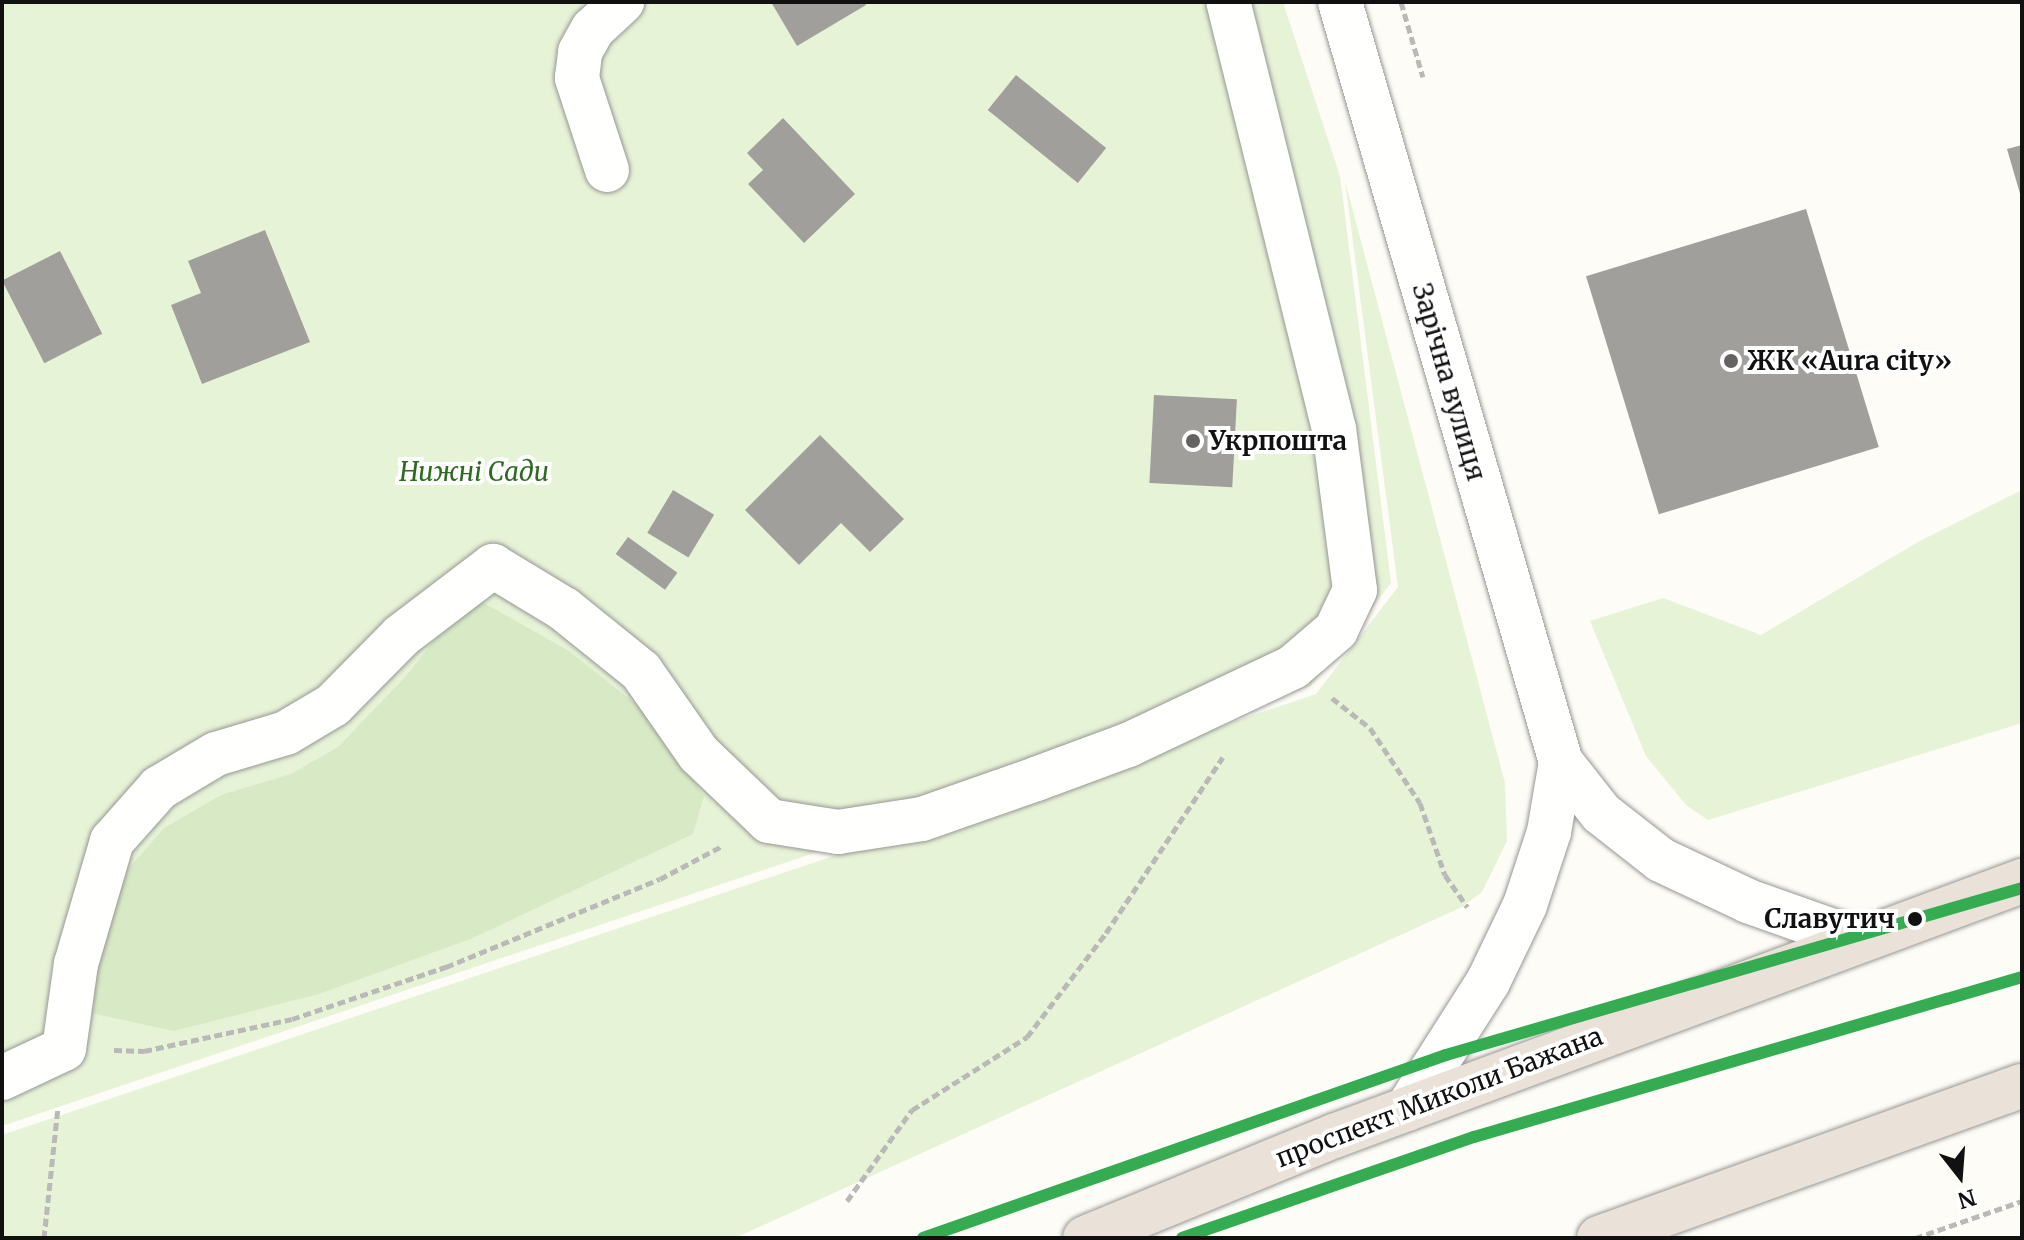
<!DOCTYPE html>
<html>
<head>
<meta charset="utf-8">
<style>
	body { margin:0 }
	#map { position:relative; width:2024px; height:1240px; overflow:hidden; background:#fdfcf7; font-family:Merriweather,serif }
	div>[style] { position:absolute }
	.green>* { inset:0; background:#e7f3d7 }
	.forest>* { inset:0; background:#d8eac5 }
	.building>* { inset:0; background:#a19f9c; transform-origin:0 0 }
	.path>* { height:5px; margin-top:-2.5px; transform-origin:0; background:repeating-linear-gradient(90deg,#b9b9b8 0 8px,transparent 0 12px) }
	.roads { filter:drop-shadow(0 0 2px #979795) drop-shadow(0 0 2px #979795) }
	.minor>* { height:44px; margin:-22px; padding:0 22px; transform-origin:22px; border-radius:22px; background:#fffffe }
	.highway>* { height:44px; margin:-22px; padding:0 22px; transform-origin:22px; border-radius:22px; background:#eae1d8 }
	.metro-1>* { height:12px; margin:-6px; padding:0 6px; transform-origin:6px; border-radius:6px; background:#35ab52 }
	.dots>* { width:22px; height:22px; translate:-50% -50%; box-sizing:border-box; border:4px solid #fff; border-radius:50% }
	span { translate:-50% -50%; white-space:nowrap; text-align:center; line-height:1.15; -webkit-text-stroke:8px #fff; paint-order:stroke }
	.poi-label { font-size:26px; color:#111; font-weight:700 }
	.left { translate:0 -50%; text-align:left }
	.street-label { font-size:26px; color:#111 }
	.park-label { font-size:26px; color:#2f6b1f; font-style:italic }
	.stop-label { font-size:26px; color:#111; font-weight:700 }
	.right { translate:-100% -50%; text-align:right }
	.frame { position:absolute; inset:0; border:4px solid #111; pointer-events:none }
	.north { position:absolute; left:1920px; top:1136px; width:80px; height:80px; -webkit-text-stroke:6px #fff; paint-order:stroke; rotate:163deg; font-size:22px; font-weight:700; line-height:32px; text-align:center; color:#111 }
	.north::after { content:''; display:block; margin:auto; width:28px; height:36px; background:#111; clip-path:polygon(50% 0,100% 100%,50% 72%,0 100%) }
</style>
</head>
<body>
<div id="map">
	<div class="green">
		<div style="clip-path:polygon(2px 2px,1283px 2px,1340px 176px,1391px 583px,1311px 686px,2px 1126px)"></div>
		<div style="clip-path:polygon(1345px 181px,1505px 783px,1507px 841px,1482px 892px,1462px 907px,735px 1238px,2px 1238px,2px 1135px,1316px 694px,1398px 587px)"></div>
		<div style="clip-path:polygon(2022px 490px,2022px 723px,1708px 820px,1686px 805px,1646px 756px,1590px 621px,1663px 598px,1761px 635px,1918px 542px)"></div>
	</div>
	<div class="forest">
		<div style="clip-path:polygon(470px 595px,569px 651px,646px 712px,704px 796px,693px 834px,473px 938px,319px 994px,174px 1031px,81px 1011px,117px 882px,164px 828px,221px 795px,291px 774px,338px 747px,406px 676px)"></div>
	</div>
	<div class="building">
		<div style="clip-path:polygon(771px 2px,864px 2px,866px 5px,797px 46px)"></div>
		<div style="left:1016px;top:75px;width:116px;height:45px;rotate:39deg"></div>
		<div style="clip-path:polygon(783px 118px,855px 194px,804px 243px,748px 184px,763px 170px,747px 153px)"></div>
		<div style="clip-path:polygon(2022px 145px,2022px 197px,2021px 197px,2007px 149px)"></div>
		<div style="left:1806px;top:209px;width:249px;height:230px;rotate:73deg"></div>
		<div style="clip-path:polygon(265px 230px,310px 342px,202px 384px,171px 305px,201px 293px,188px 261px)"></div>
		<div style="left:60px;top:251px;width:93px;height:65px;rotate:63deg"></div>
		<div style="left:1154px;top:395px;width:83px;height:88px;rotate:3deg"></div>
		<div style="clip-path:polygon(820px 435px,904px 519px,870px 552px,841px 523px,799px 565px,745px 510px)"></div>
		<div style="left:673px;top:490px;width:48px;height:50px;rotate:31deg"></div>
		<div style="left:628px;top:537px;width:61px;height:21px;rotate:36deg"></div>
	</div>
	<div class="path">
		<div style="left:1401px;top:2px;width:78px;rotate:73.7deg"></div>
		<div style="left:1332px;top:698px;width:48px;rotate:38.3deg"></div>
		<div style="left:1370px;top:728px;width:90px;rotate:56.3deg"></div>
		<div style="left:1420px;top:803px;width:76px;rotate:70.9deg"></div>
		<div style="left:1445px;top:875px;width:39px;rotate:55deg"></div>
		<div style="left:114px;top:1050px;width:30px;rotate:2deg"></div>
		<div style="left:144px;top:1051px;width:151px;rotate:-12.2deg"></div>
		<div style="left:292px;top:1019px;width:163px;rotate:-18.7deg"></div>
		<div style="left:446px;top:967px;width:231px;rotate:-22.4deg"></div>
		<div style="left:660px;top:879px;width:70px;rotate:-28deg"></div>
		<div style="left:847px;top:1201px;width:112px;rotate:-54.5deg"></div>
		<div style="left:912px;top:1110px;width:136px;rotate:-32.4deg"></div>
		<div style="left:1027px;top:1037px;width:131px;rotate:-52.8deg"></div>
		<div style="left:1106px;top:933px;width:211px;rotate:-56.4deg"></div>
		<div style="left:44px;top:1238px;width:131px;rotate:-83.9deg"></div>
		<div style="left:1915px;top:1238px;width:113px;rotate:-19.1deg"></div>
	</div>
	<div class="roads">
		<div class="minor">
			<div style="left:1340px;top:2px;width:791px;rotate:73.79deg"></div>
			<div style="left:1561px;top:762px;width:65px;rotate:51.9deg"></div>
			<div style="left:1601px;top:813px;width:76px;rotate:38.1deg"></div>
			<div style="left:1661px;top:860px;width:96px;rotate:25.2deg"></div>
			<div style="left:1748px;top:901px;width:117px;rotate:19.5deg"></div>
			<div style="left:607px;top:170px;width:97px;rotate:-108.1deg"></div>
			<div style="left:577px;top:78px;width:26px;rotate:-83deg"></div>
			<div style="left:580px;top:52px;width:26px;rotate:-61deg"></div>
			<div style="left:593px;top:29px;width:40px;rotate:-43deg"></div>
			<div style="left:2px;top:1078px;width:68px;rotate:-25.1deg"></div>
			<div style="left:64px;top:1049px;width:86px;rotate:-82deg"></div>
			<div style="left:76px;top:964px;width:128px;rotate:-73.7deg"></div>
			<div style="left:112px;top:841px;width:71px;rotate:-48.4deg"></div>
			<div style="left:159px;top:788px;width:66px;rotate:-30.8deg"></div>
			<div style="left:216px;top:754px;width:73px;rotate:-16.7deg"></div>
			<div style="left:286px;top:733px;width:55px;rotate:-30.8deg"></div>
			<div style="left:333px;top:705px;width:97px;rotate:-45.4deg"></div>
			<div style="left:401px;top:636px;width:116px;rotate:-37.3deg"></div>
			<div style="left:493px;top:566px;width:83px;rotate:31.2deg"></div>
			<div style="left:564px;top:609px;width:99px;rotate:38.8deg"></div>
			<div style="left:641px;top:671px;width:101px;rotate:55.1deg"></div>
			<div style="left:699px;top:754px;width:97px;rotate:43.7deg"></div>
			<div style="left:769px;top:821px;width:70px;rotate:9.1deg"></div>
			<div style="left:838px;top:832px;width:85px;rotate:-8.8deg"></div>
			<div style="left:922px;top:819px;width:121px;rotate:-19.3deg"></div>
			<div style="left:1036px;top:779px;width:98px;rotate:-20.3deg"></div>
			<div style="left:1128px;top:745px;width:183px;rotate:-25.3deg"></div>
			<div style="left:1293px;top:667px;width:57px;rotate:-40.7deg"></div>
			<div style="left:1336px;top:630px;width:44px;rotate:-64.6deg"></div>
			<div style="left:1355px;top:590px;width:162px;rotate:-97.4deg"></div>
			<div style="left:1334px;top:429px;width:440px;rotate:-103.9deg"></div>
			<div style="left:1407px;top:1109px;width:151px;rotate:-57.5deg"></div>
			<div style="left:1488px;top:982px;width:85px;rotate:-64.3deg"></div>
			<div style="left:1525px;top:905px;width:77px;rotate:-71.8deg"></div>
			<div style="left:1549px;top:832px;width:71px;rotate:-80.3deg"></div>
		</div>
		<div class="highway">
			<div style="left:1085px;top:1238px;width:269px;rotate:-22.3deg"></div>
			<div style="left:1334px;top:1136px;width:734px;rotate:-20.34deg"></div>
			<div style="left:1599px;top:1238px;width:449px;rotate:-19.8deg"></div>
		</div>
	</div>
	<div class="metro-1">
		<div style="left:923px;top:1238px;width:554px;rotate:-19.29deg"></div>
		<div style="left:1446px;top:1055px;width:600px;rotate:-16.17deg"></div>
		<div style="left:1182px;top:1238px;width:309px;rotate:-19.1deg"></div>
		<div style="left:1474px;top:1137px;width:571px;rotate:-16.28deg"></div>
	</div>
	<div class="dots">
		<div style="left:1731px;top:361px;background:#646362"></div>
		<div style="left:1193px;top:441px;background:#646362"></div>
		<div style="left:1915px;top:919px;background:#111"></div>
	</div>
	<div class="poi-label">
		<span class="left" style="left:1747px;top:361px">ЖК «Aura city»</span>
		<span class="left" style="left:1209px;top:441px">Укрпошта</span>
	</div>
	<div class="street-label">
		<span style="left:1449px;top:382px;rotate:74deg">Зарічна вулиця</span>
		<span style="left:1439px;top:1097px;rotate:-21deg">проспект Миколи Бажана</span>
	</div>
	<div class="park-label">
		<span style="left:474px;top:472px">Нижні Сади</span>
	</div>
	<div class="stop-label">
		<span class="right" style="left:1895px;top:919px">Славутич</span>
	</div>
	<div class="frame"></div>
	<div class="north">N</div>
</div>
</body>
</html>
